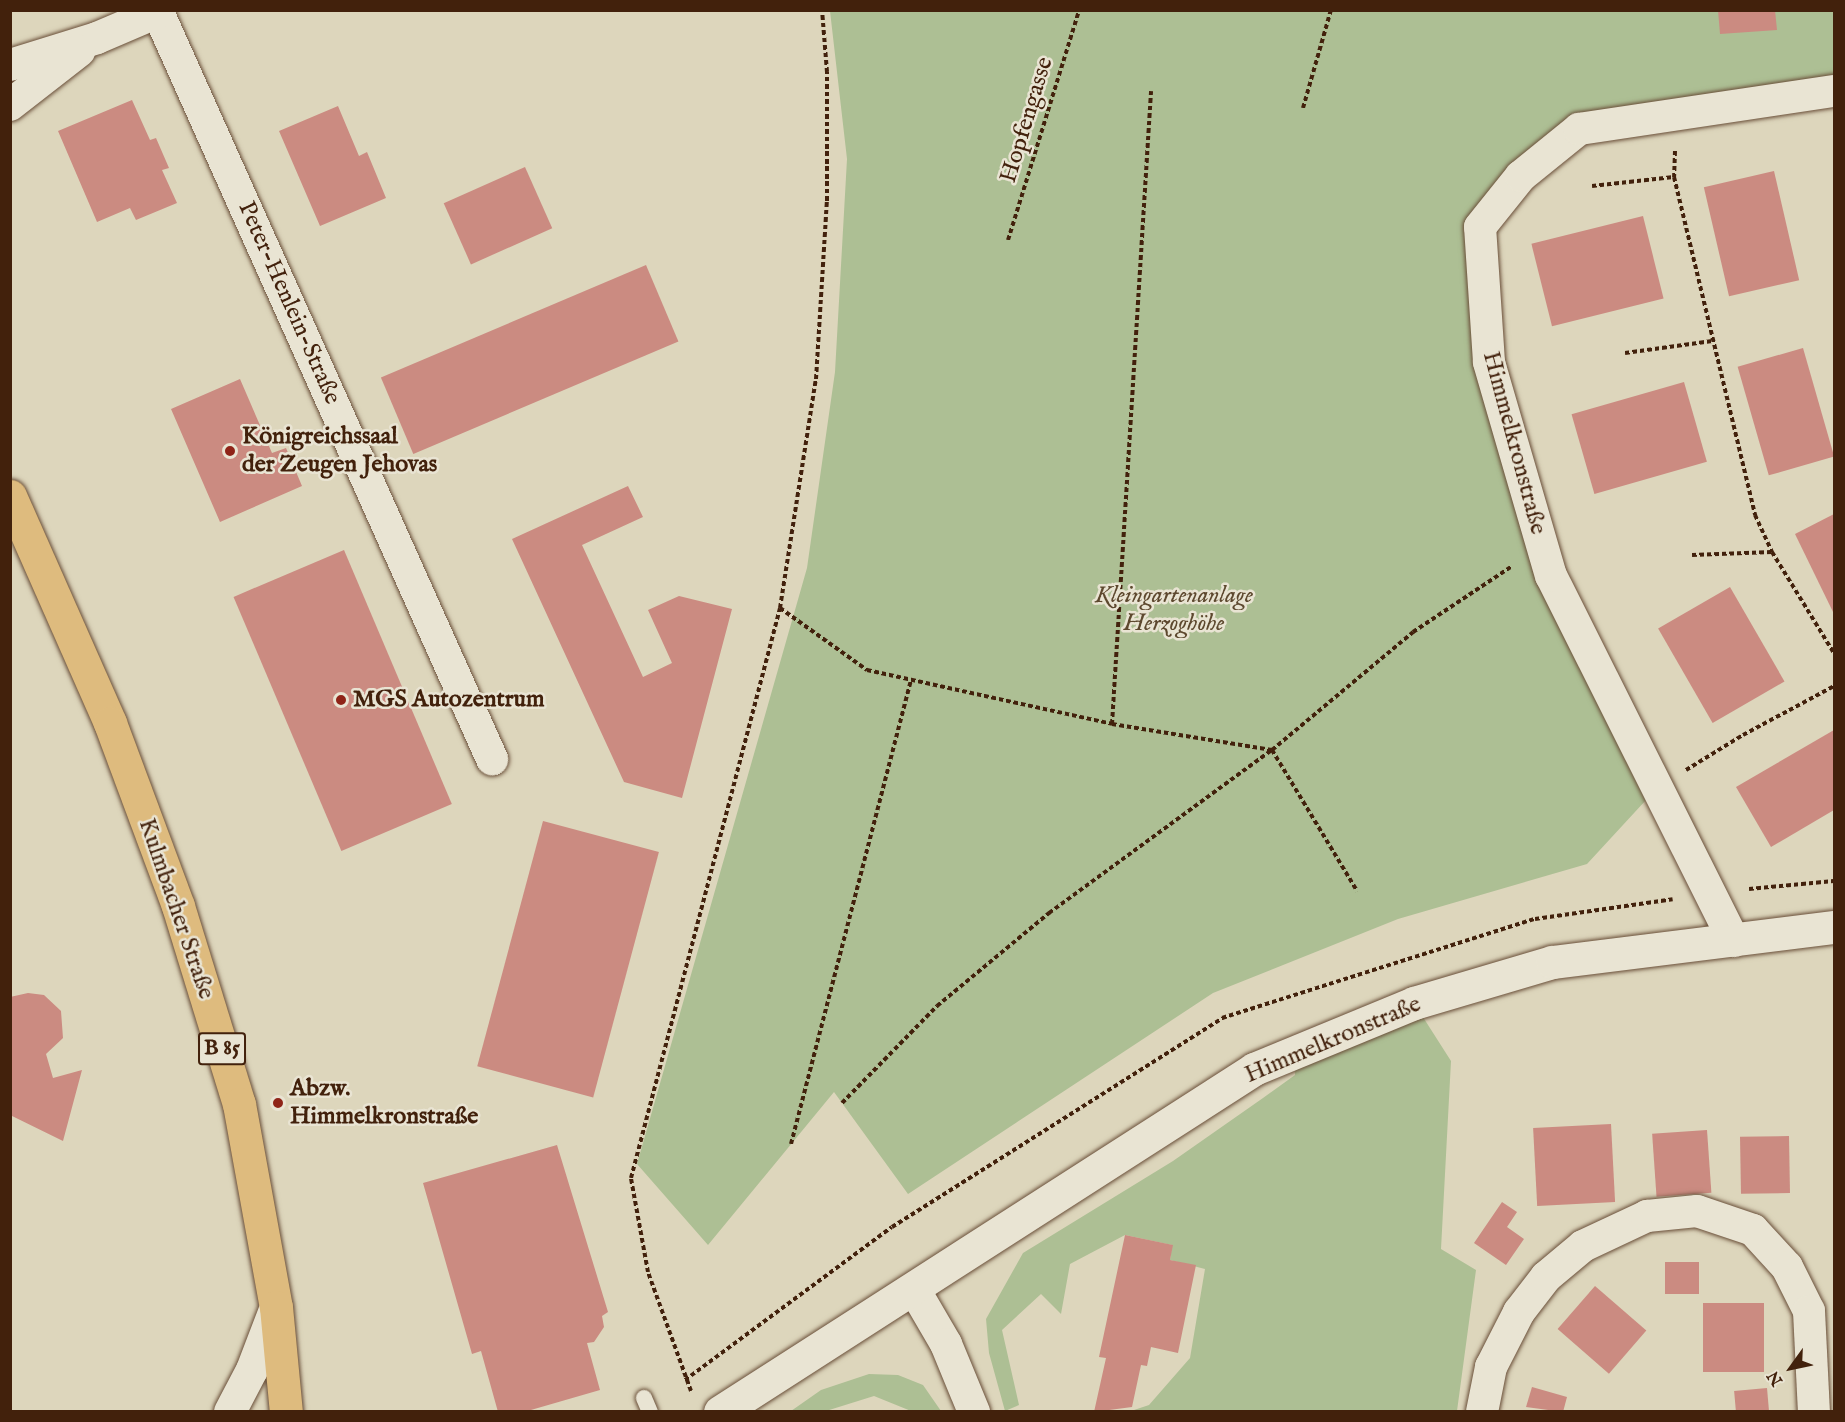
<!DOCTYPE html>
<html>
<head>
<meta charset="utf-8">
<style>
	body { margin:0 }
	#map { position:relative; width:1845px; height:1422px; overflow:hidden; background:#ddd6bc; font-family:"IM FELL English",serif }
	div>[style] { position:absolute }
	.green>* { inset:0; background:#adbf94 }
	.building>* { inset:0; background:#cb8b81; transform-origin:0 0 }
	.path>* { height:4px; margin-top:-2px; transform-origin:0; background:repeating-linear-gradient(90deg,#42210c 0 4.5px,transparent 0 7.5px) }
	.roads { filter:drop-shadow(0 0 2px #694e38) drop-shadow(0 0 2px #694e38) }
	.lane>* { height:16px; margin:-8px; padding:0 8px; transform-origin:8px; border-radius:8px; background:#e9e4d3 }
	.street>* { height:32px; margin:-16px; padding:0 16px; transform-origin:16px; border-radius:16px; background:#e9e4d3 }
	.secondary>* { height:33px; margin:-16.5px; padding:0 16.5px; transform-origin:16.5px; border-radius:16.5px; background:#e9e4d3 }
	.primary>* { height:33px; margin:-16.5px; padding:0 16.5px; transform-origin:16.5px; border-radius:16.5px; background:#debb7e }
	.dots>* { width:16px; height:16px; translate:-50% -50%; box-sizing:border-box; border:3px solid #e9e4d3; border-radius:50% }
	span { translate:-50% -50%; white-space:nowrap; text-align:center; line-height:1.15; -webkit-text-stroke:5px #e9e4d3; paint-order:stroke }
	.shield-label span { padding:2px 4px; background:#e9e4d3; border:2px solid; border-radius:4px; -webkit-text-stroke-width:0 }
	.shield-label { font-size:22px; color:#42210c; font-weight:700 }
	.street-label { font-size:24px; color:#42210c }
	.poi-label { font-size:24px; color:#42210c; font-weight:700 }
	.left { translate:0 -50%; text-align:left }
	.park-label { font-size:24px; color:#5d482e; font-style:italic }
	.frame { position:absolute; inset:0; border:12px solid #42210c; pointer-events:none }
	.north { position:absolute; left:1761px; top:1338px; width:60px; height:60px; -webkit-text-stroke:4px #e9e4d3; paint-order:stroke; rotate:237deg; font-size:16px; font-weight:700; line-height:24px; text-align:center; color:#42210c }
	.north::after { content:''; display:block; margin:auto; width:21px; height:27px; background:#42210c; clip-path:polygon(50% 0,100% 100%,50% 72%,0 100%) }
</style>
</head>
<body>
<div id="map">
	<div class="green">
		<div style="clip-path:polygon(830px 11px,1834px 11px,1834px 91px,1579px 129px,1480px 227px,1489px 362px,1542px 547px,1658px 787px,1587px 864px,1398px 919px,1213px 993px,908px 1194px,834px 1092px,708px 1245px,637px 1164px,807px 568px,835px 372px,847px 159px)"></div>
		<div style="clip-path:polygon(1414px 1003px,1451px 1061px,1441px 1249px,1476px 1270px,1457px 1411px,1131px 1411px,1149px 1405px,1190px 1358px,1205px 1269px,1170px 1260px,1172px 1245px,1125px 1235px,1070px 1264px,1061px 1314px,1041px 1294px,1002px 1330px,1019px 1405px,1005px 1411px,989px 1353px,986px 1319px,1023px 1253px,1173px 1161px,1263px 1098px,1295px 1075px,1294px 1053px)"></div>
		<div style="clip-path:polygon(869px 1374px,898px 1375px,923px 1385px,941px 1411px,911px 1411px,874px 1396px,826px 1411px,791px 1411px,821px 1390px)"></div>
	</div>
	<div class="building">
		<div style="clip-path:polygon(1718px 10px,1775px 10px,1777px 30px,1720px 34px)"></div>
		<div style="clip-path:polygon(132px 100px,150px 140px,156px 138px,169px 168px,162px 170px,177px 203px,136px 220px,130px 208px,97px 222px,58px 131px)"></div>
		<div style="clip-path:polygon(338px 106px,359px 156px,367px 152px,386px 198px,320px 226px,279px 131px)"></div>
		<div style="left:525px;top:167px;width:67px;height:89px;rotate:66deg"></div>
		<div style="left:1774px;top:171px;width:112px;height:72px;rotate:77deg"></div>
		<div style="left:1643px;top:216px;width:85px;height:115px;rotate:76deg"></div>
		<div style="left:646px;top:265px;width:83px;height:288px;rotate:67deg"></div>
		<div style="left:1803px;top:348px;width:113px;height:68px;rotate:74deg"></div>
		<div style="clip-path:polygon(240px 379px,272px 453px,286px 448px,302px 486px,220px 522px,171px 409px)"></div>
		<div style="left:1684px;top:382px;width:83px;height:117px;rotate:74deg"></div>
		<div style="clip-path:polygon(628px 486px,643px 517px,582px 545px,643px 677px,672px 663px,648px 610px,679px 596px,732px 609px,682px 798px,624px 782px,512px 539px)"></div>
		<div style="clip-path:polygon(1834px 514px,1834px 614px,1795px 534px)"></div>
		<div style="left:344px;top:550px;width:276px;height:120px;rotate:67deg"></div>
		<div style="left:1730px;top:587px;width:109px;height:83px;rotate:60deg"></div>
		<div style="clip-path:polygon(1834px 730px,1834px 810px,1771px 847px,1736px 787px)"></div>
		<div style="left:543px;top:821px;width:120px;height:254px;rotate:15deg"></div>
		<div style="clip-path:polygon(28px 993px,44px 995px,61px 1011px,63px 1038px,46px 1054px,53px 1078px,82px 1070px,63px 1141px,10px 1115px,10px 997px)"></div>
		<div style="left:1611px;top:1124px;width:78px;height:78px;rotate:87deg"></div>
		<div style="left:1707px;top:1130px;width:63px;height:55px;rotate:86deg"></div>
		<div style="left:1789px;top:1136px;width:57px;height:49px;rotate:89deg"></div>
		<div style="clip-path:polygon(557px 1145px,608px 1312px,602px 1316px,604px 1327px,594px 1342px,587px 1343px,600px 1390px,524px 1412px,498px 1412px,481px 1351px,472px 1354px,423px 1183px)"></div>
		<div style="clip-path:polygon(1502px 1202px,1517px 1212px,1507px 1227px,1524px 1239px,1506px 1265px,1474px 1243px)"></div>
		<div style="clip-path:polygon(1125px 1235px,1173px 1245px,1170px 1260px,1196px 1265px,1178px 1353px,1151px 1347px,1147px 1366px,1141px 1365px,1132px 1407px,1094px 1412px,1106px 1358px,1099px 1357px)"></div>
		<div style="left:1699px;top:1262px;width:32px;height:34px;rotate:90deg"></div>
		<div style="left:1595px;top:1286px;width:68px;height:57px;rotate:41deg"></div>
		<div style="left:1703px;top:1303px;width:61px;height:69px"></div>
		<div style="clip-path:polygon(1532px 1387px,1567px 1397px,1563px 1412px,1526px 1407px)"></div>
		<div style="left:1767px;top:1388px;width:24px;height:33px;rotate:85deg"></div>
	</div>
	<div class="path">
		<div style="left:1303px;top:108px;width:102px;rotate:-74.1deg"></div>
		<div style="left:1675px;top:151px;width:26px;rotate:92deg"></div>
		<div style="left:1674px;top:177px;width:348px;rotate:76.5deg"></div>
		<div style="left:1755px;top:515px;width:41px;rotate:65.3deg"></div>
		<div style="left:1772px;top:552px;width:119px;rotate:58.5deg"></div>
		<div style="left:1592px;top:186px;width:82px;rotate:-6.3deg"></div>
		<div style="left:1008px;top:240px;width:241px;rotate:-72.8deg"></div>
		<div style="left:1625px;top:353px;width:88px;rotate:-7.9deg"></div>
		<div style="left:1692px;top:555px;width:80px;rotate:-2.1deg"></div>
		<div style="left:780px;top:608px;width:107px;rotate:35.5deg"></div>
		<div style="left:867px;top:670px;width:251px;rotate:12.4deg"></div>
		<div style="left:1112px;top:724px;width:162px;rotate:9.2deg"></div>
		<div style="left:1272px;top:750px;width:184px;rotate:-39.9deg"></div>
		<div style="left:1413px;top:632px;width:118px;rotate:-33.6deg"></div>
		<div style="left:1112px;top:724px;width:634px;rotate:-86.47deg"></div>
		<div style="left:1686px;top:770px;width:67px;rotate:-31.6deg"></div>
		<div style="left:1743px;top:735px;width:103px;rotate:-28.3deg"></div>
		<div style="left:1749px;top:889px;width:85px;rotate:-5.4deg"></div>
		<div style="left:842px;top:1103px;width:136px;rotate:-45.6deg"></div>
		<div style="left:937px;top:1006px;width:146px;rotate:-39.7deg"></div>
		<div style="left:1049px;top:913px;width:276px;rotate:-36.2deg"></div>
		<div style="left:1272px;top:750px;width:165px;rotate:58.9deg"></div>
		<div style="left:791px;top:1144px;width:479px;rotate:-75.5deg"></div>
		<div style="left:685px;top:1380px;width:257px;rotate:-36.5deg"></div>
		<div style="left:892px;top:1227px;width:391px;rotate:-32.3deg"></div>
		<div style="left:1222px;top:1018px;width:328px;rotate:-17.6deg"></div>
		<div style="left:1535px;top:919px;width:139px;rotate:-8.2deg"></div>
		<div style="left:691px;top:1391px;width:127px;rotate:-109.9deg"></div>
		<div style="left:648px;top:1272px;width:96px;rotate:-100.3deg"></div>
		<div style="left:631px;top:1178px;width:589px;rotate:-75.35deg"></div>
		<div style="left:780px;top:608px;width:232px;rotate:-81.1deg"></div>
		<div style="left:816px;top:379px;width:178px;rotate:-86.5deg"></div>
		<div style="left:827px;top:201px;width:129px;rotate:-90deg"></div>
		<div style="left:827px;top:72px;width:62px;rotate:-94.6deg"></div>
	</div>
	<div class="roads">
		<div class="lane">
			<div style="left:644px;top:1398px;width:15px;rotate:67deg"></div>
		</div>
		<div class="street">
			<div style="left:157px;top:10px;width:821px;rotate:65.9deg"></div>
			<div style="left:10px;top:65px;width:91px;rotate:-17.2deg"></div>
			<div style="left:97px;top:38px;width:66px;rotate:-23.1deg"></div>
			<div style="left:10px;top:105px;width:88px;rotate:-38deg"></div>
			<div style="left:1734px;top:941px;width:408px;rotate:-116.6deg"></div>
			<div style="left:1551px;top:576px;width:223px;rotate:-106.2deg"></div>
			<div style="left:1489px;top:362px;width:135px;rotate:-93.8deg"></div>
			<div style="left:1480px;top:227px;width:65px;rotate:-51.2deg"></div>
			<div style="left:1521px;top:176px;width:75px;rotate:-39deg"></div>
			<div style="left:1579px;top:129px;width:258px;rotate:-8.5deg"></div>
			<div style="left:914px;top:1289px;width:64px;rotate:59.8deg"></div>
			<div style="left:946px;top:1344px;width:74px;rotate:67.6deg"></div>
			<div style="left:230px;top:1412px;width:47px;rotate:-62.4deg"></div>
			<div style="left:252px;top:1370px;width:67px;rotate:-69.1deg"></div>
			<div style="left:1482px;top:1412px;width:46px;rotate:-78.7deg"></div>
			<div style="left:1491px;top:1367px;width:62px;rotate:-63deg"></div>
			<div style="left:1519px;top:1312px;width:44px;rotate:-52.4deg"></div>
			<div style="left:1546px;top:1277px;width:48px;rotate:-40deg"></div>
			<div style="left:1583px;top:1246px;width:71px;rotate:-25.1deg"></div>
			<div style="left:1647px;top:1216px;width:50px;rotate:-5.7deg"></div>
			<div style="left:1697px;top:1211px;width:59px;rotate:18.7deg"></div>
			<div style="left:1753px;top:1230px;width:50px;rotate:47.4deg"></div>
			<div style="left:1787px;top:1267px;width:49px;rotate:63.4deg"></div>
			<div style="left:1809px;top:1311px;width:101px;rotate:87.2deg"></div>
		</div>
		<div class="secondary">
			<div style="left:720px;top:1412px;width:635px;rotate:-32.71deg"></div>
			<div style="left:1254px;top:1069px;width:173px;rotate:-22.4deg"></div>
			<div style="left:1414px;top:1003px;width:144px;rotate:-16.5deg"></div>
			<div style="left:1552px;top:962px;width:284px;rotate:-7.1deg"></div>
		</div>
		<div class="primary">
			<div style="left:10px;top:496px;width:248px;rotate:66.2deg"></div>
			<div style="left:110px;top:723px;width:195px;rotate:69.6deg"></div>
			<div style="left:178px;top:906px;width:207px;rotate:72.9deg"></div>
			<div style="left:239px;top:1104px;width:206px;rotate:79.7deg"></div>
			<div style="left:276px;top:1307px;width:105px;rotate:84.6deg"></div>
		</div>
	</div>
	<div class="dots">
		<div style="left:230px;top:451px;background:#8f2418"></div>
		<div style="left:341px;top:700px;background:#8f2418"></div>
		<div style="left:278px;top:1103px;background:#8f2418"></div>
	</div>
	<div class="shield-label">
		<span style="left:222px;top:1049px">B 85</span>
	</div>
	<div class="street-label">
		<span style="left:1027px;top:120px;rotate:-73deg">Hopfengasse</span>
		<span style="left:289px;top:303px;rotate:66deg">Peter-Henlein-Straße</span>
		<span style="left:1514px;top:443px;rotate:75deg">Himmelkronstraße</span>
		<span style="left:176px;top:909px;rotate:71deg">Kulmbacher Straße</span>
		<span style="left:1333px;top:1040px;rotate:-23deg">Himmelkronstraße</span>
	</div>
	<div class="poi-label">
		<span class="left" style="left:242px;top:451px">Königreichssaal<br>der Zeugen Jehovas</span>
		<span class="left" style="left:353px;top:700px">MGS Autozentrum</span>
		<span class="left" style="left:290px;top:1103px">Abzw.<br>Himmelkronstraße</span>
	</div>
	<div class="park-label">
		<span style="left:1174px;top:610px">Kleingartenanlage<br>Herzoghöhe</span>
	</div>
	<div class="frame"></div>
	<div class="north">N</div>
</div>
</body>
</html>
